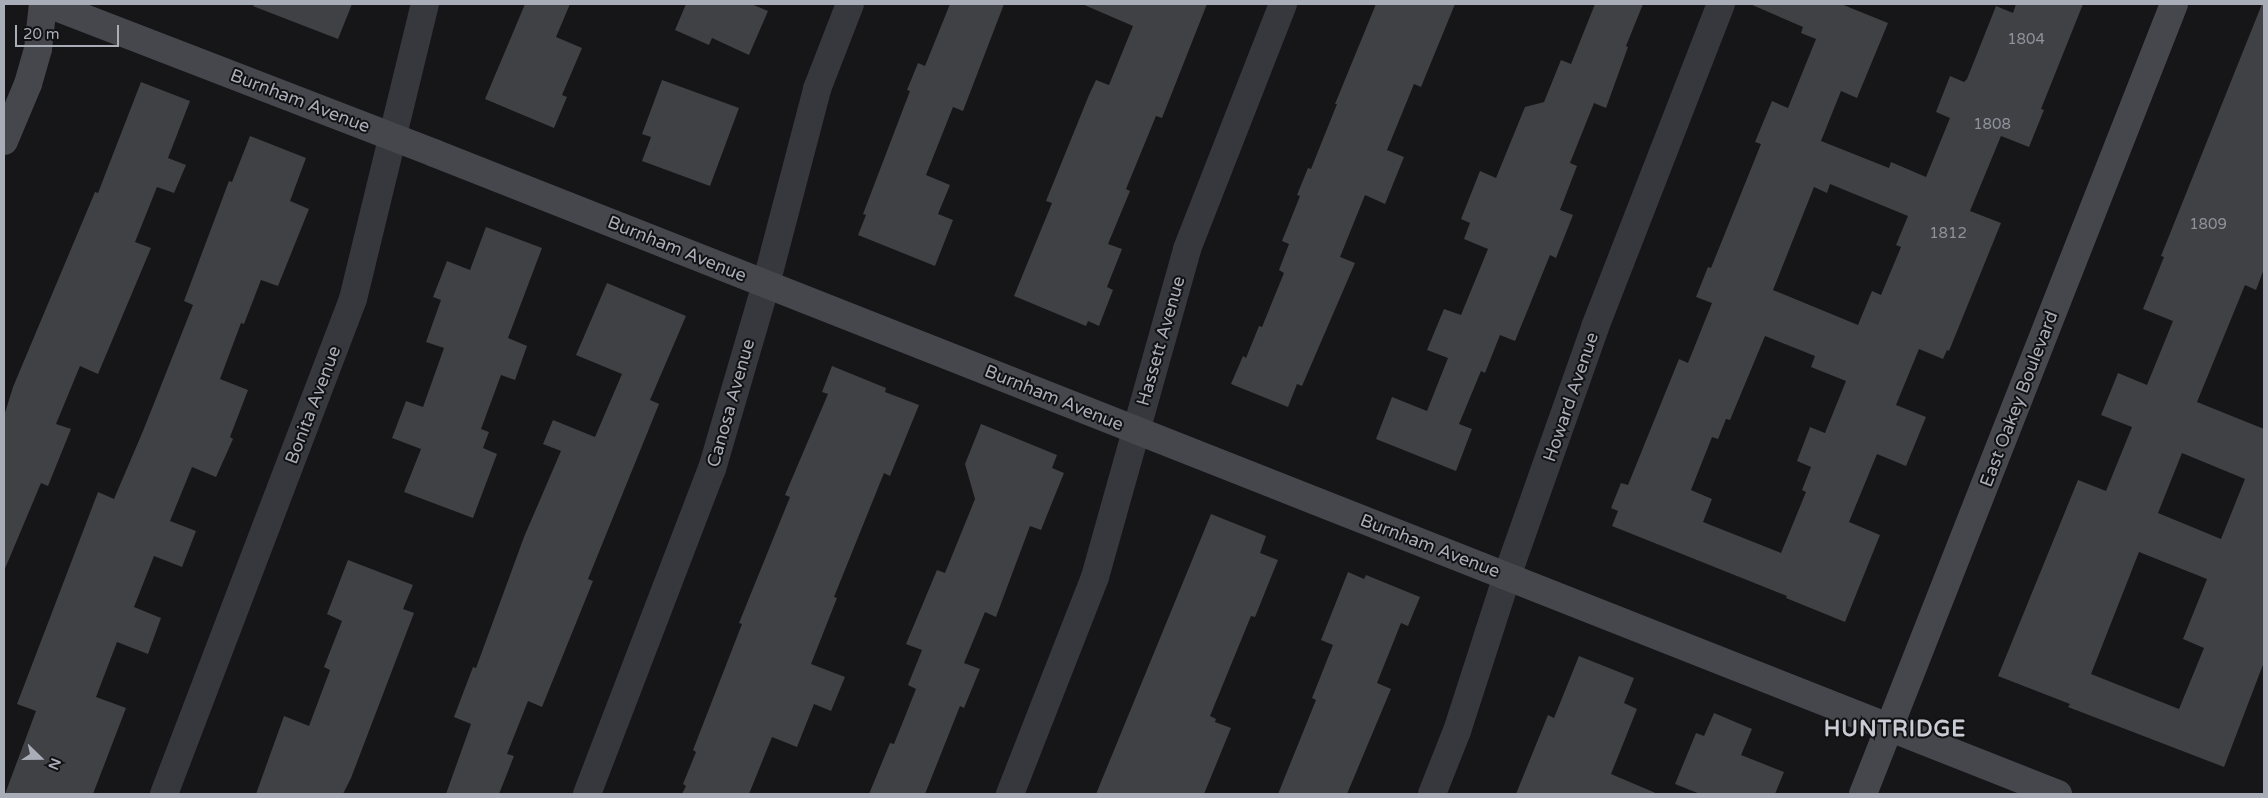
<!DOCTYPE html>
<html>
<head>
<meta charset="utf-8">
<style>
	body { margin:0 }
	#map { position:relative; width:2268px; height:798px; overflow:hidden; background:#161618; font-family:"Varela Round",sans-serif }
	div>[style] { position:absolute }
	.building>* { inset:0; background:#404145 }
	.street>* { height:28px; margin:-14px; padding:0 14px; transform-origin:14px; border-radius:14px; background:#37383d }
	.secondary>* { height:28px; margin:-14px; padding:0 14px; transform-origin:14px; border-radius:14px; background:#45474d }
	span { translate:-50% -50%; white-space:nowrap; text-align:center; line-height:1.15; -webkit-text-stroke:4px #111113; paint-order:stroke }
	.number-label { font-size:15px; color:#8e929b }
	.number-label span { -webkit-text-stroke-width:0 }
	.street-label { font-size:18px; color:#a8adb8 }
	.district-label { font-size:22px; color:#c9ccd4; font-weight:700; letter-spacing:1px }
	.frame { position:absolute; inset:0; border:5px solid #a8adb8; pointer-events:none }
	.north { position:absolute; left:15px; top:733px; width:50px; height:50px; -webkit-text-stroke:4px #111113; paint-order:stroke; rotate:112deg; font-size:14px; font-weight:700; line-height:20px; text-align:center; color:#a8adb8 }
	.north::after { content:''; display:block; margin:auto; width:18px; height:22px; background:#a8adb8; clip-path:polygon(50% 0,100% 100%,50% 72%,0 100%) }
	.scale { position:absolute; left:15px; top:25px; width:104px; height:22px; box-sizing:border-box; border:2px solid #a8adb8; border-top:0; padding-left:6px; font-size:15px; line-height:18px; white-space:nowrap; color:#a8adb8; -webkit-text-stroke:4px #111113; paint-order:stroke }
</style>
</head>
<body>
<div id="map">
	<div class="building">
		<div style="clip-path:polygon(254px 4px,352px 4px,338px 39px,253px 6px)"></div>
		<div style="clip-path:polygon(525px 4px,570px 4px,556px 37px,582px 48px,562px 95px,567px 97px,554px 128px,485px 99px)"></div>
		<div style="clip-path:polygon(686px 4px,751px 4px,768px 11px,749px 55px,712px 38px,709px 45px,675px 30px)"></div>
		<div style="clip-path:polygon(950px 4px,1004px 4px,963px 111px,953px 107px,926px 175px,950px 185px,938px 214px,953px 220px,935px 266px,858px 235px,866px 215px,863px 214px,910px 91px,907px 90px,918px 63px,925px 66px)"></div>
		<div style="clip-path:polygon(1082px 4px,1207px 4px,1162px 118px,1156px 116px,1126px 189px,1130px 191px,1108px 244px,1122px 249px,1107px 287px,1113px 290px,1099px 326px,1088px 321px,1086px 326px,1014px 296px,1052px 203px,1046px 201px,1089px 95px,1096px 80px,1109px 85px,1133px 26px)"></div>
		<div style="clip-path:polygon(1376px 4px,1455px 4px,1421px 87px,1414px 84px,1387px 150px,1404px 157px,1385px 204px,1365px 195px,1340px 257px,1355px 263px,1302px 386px,1297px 384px,1288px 407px,1231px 384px,1243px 356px,1246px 358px,1259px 326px,1262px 327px,1284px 273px,1279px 270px,1289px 244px,1282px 241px,1300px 196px,1297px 195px,1308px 168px,1311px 169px,1337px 104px,1335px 104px)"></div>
		<div style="clip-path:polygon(1595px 4px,1643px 4px,1626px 46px,1628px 47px,1606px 108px,1594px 103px,1570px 163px,1577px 166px,1560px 210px,1573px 215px,1556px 258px,1550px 255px,1515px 341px,1500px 335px,1485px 373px,1481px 371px,1459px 424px,1472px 429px,1456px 471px,1376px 439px,1392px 397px,1427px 411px,1448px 358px,1427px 350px,1444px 309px,1461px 315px,1488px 249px,1464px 239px,1470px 223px,1461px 219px,1480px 171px,1496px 178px,1525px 107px,1544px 102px,1561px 60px,1571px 64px)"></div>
		<div style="clip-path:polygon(evenodd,1750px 4px,1841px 4px,1888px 23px,1857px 98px,1841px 91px,1821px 141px,1889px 168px,1891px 162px,1926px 177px,1950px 118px,1936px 112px,1950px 76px,1964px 82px,1967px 79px,1996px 6px,2013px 13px,2016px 4px,2083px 4px,2041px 109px,2044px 110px,2029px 147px,2001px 136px,1970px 211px,2001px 223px,1949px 351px,1947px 350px,1943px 359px,1919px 349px,1896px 405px,1926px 417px,1906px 466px,1877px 454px,1849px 522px,1880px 535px,1845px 622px,1786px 598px,1787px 596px,1612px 526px,1618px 511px,1611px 508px,1621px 483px,1628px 485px,1679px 359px,1688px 363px,1712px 303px,1696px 297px,1708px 267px,1711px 268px,1761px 144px,1755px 142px,1772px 101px,1788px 108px,1816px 39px,1801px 33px,1803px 27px,1750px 4px,1830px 184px,1908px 216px,1896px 245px,1901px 247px,1881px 295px,1872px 291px,1858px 325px,1773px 290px,1814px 187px,1827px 193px,1830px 184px,1750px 4px,1765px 336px,1815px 356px,1811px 367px,1846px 381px,1825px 433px,1810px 427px,1797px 461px,1811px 467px,1802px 490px,1806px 492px,1781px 553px,1703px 522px,1712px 499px,1691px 490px,1712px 437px,1718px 439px,1726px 419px,1730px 420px,1765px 336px)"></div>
		<div style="clip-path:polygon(evenodd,2262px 4px,2264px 4px,2264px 269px,2256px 290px,2245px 285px,2197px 402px,2264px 429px,2264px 662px,2224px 767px,2068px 707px,2070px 704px,1998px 676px,2078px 480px,2106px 491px,2132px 427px,2101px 415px,2118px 373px,2147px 385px,2173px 321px,2143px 309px,2164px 257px,2161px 256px,2262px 4px,2182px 453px,2245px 479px,2221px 539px,2158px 513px,2182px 453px,2262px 4px,2139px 552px,2207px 579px,2183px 639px,2204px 648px,2179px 709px,2091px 674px,2139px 552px)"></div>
		<div style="clip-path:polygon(662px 80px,739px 108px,710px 186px,642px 161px,651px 137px,642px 134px)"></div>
		<div style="clip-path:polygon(141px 82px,190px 101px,168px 158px,186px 165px,174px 193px,157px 187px,135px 242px,151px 248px,98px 374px,80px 366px,56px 424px,71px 429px,48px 486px,41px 483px,4px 571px,4px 416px,13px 387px,95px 192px,98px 193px)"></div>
		<div style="clip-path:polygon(250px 136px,306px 158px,290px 201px,309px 209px,278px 286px,261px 280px,244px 324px,241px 323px,220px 379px,248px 390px,230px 437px,233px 439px,216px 477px,192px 467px,170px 521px,196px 531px,182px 567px,154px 556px,134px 607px,161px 618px,148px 654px,117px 642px,96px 697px,126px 708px,93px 794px,5px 794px,36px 711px,17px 704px,98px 492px,114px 499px,143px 431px,193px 305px,184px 301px,229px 181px,232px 182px)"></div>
		<div style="clip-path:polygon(486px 227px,542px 248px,508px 338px,527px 346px,515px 380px,501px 375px,481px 429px,489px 432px,483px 448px,497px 454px,473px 518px,404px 492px,421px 449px,392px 438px,406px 401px,423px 407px,444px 348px,426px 342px,441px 300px,433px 297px,447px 261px,470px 270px)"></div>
		<div style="clip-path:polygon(607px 283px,686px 316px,650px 400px,659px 404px,588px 579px,593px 581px,542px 707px,528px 701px,507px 754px,514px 756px,499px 794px,446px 794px,471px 724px,454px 717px,473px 667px,476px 668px,524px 537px,561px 451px,543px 444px,553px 420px,595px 437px,622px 374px,576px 355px)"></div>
		<div style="clip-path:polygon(832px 366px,886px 388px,885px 392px,919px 405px,890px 476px,884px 473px,834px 597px,837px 598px,811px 664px,845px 677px,831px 711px,814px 704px,797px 747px,772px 737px,749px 794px,682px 794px,686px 786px,683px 784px,696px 752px,693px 750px,742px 624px,739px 623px,790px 497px,785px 495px,828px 394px,822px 392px)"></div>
		<div style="clip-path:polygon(981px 424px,1057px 455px,1052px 468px,1064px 473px,1041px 530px,1030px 526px,996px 617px,985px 612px,964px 663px,980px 669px,964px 708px,960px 706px,925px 794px,869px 794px,890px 743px,894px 744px,916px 689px,908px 685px,922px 650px,906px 644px,937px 570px,945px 573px,975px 499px,965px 464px)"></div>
		<div style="clip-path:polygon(1211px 514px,1266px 536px,1260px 553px,1278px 560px,1255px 617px,1251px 616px,1210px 716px,1216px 719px,1215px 722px,1231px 728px,1204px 794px,1096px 794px)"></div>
		<div style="clip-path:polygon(348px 560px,413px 585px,403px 609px,414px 613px,351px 778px,343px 794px,256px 794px,284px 716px,309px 726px,330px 670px,324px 667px,342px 621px,327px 614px)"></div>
		<div style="clip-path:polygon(1348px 572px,1364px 579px,1366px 575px,1420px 597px,1408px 626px,1401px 623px,1377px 683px,1391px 689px,1347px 794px,1278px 794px,1316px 700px,1312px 698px,1333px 645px,1321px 640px)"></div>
		<div style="clip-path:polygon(1579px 656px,1634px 678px,1624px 703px,1637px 709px,1611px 774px,1658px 794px,1516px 794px,1548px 715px,1554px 718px)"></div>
		<div style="clip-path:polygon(1714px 713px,1752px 729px,1741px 755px,1784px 772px,1775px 794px,1700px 794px,1675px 784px,1696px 733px,1704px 736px)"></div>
	</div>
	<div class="street">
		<div style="left:164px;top:794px;width:530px;rotate:-69.1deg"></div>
		<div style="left:353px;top:299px;width:304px;rotate:-76.3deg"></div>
		<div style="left:587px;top:794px;width:348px;rotate:-69deg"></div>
		<div style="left:712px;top:469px;width:193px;rotate:-73.7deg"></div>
		<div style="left:766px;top:284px;width:202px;rotate:-75.3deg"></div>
		<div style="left:817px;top:89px;width:91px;rotate:-68.8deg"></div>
		<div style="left:1010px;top:794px;width:233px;rotate:-68.6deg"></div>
		<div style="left:1095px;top:577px;width:341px;rotate:-74.3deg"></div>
		<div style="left:1187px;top:249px;width:263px;rotate:-68.6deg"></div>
		<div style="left:1432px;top:794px;width:68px;rotate:-68.4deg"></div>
		<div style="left:1457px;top:731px;width:163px;rotate:-72.1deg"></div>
		<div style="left:1507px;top:576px;width:264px;rotate:-70.5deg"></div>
		<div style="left:1595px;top:327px;width:347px;rotate:-68.7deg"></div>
	</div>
	<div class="secondary">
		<div style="left:48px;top:4px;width:414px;rotate:21.1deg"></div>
		<div style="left:434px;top:153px;width:1746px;rotate:21.54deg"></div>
		<div style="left:4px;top:141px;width:62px;rotate:-67.2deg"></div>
		<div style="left:28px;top:84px;width:36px;rotate:-74deg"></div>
		<div style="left:38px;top:49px;width:45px;rotate:-83.7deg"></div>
		<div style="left:1863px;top:794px;width:849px;rotate:-68.51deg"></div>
	</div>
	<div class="number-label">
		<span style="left:2026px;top:40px">1804</span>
		<span style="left:1992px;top:125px">1808</span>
		<span style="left:2208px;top:225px">1809</span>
		<span style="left:1948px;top:234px">1812</span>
	</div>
	<div class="street-label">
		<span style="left:300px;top:101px;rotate:21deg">Burnham Avenue</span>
		<span style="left:677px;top:249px;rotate:22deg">Burnham Avenue</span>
		<span style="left:1161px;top:341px;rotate:-74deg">Hassett Avenue</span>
		<span style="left:1571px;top:397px;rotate:-71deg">Howard Avenue</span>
		<span style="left:1054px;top:398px;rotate:22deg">Burnham Avenue</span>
		<span style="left:2019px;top:399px;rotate:-69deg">East Oakey Boulevard</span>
		<span style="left:731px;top:403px;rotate:-74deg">Canosa Avenue</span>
		<span style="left:313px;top:405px;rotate:-69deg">Bonita Avenue</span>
		<span style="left:1430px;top:546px;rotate:21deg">Burnham Avenue</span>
	</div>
	<div class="district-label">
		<span style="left:1895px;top:730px">HUNTRIDGE</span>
	</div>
	<div class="frame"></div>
	<div class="north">N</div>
	<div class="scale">20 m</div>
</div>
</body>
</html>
